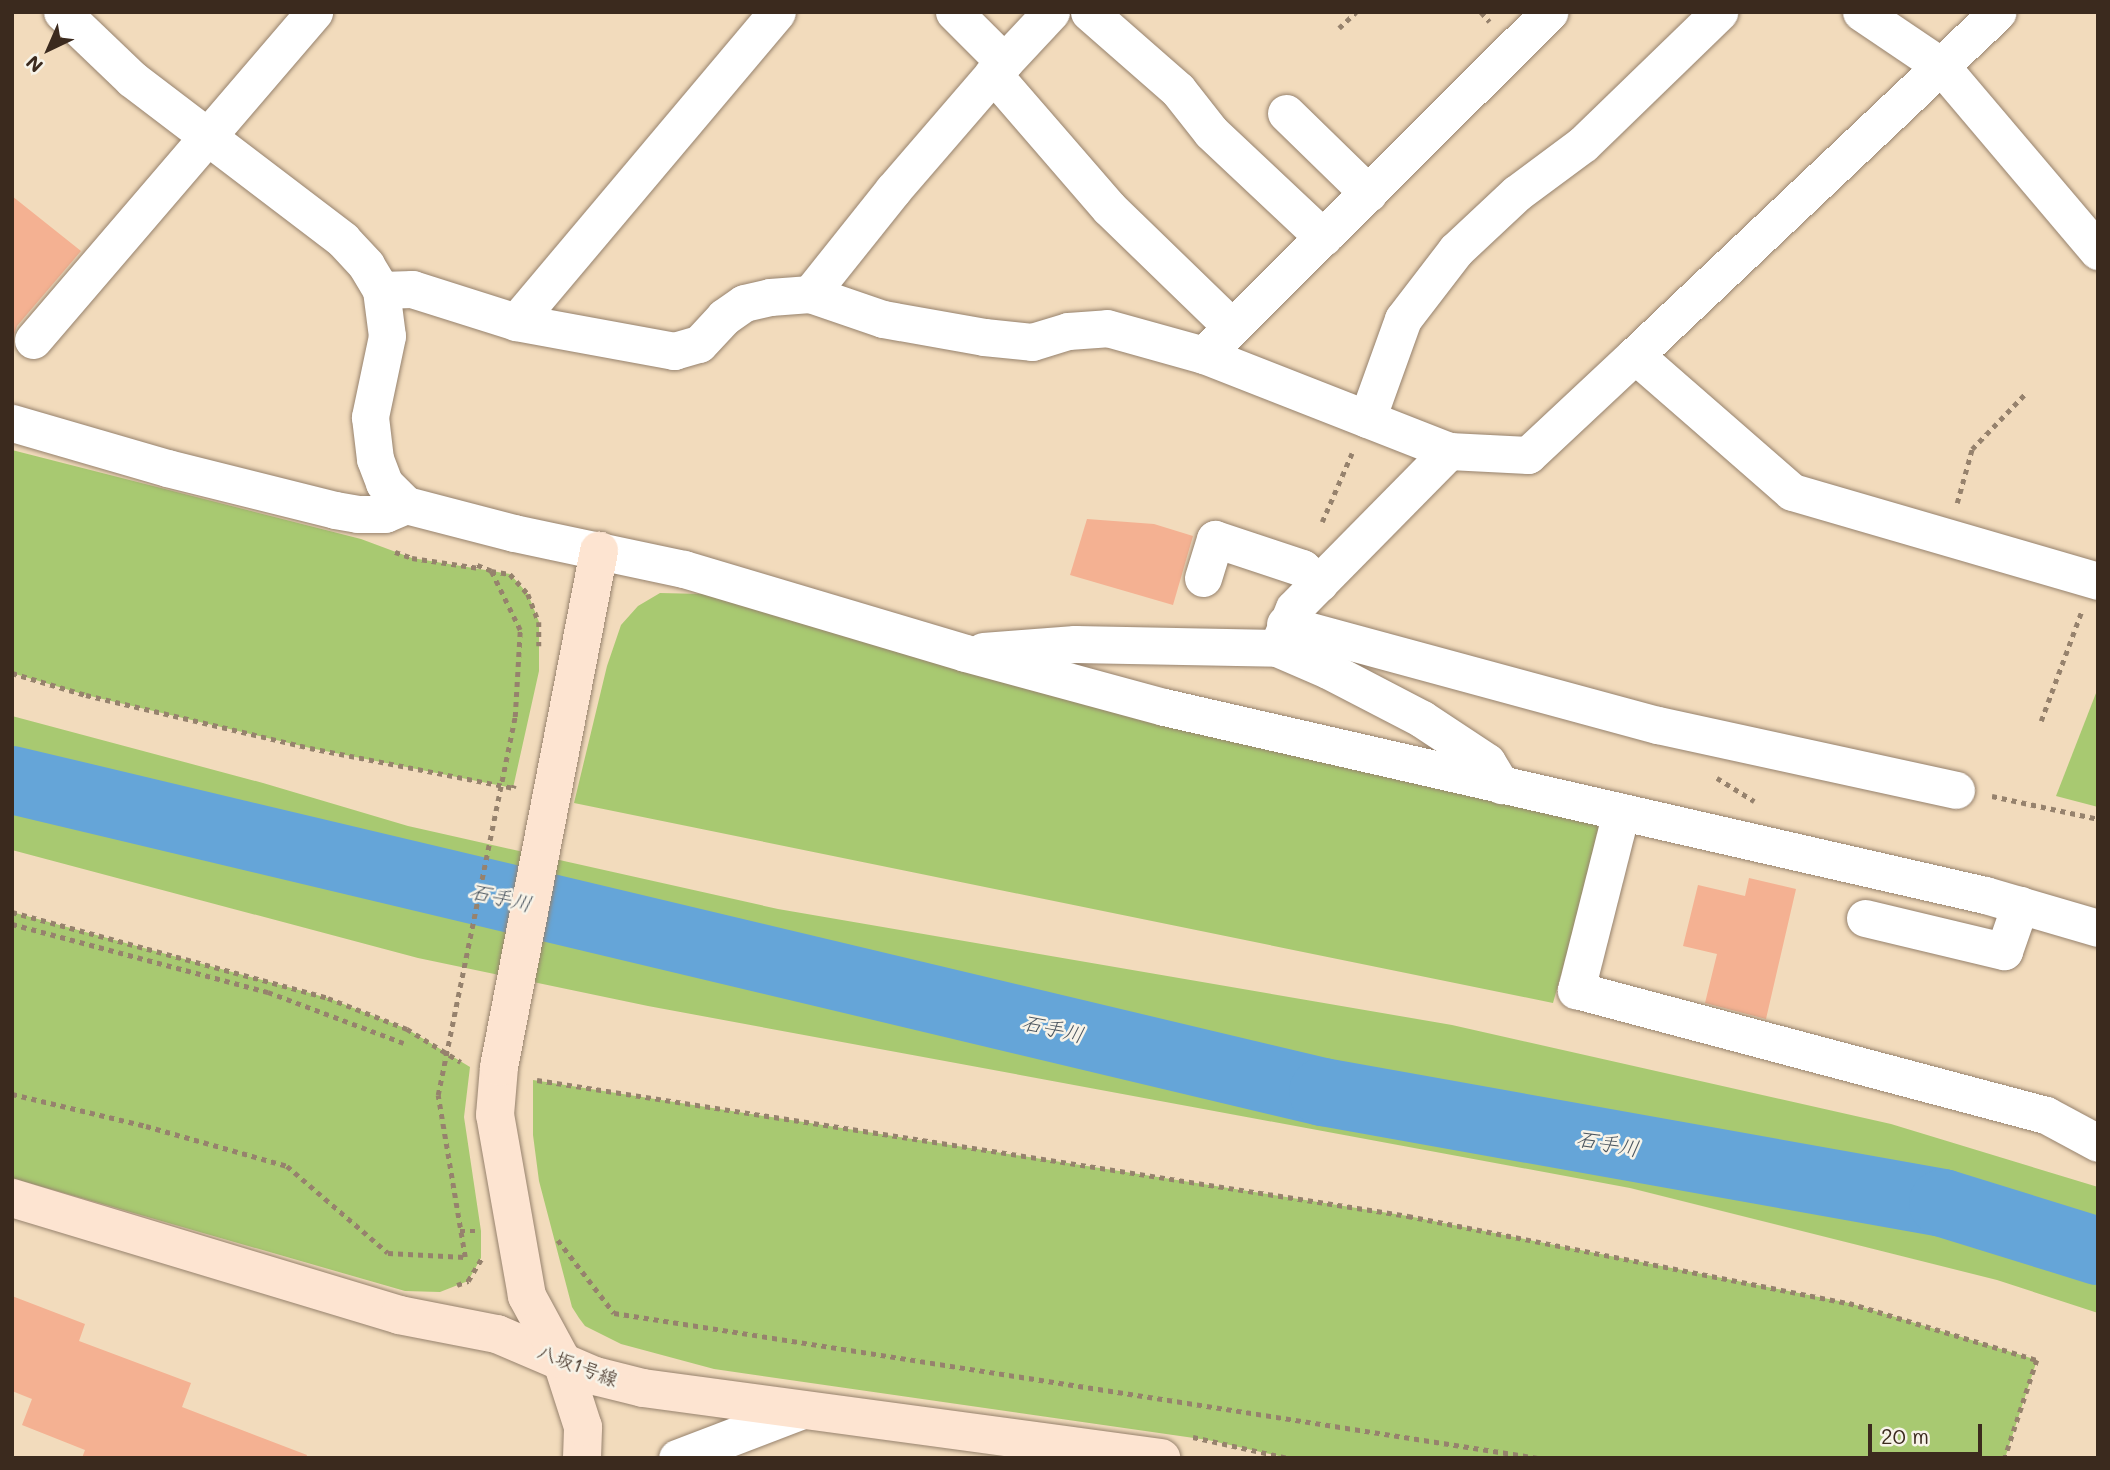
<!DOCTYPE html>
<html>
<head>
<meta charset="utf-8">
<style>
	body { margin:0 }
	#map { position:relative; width:2110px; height:1470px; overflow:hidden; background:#f2dbbc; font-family:Mali,"Klee One",sans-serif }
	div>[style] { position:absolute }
	.green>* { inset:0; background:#a8c971 }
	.river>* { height:68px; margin:-34px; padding:0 34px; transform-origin:34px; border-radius:34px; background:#65a5d8 }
	.building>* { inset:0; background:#f4b192 }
	.path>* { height:4.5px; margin-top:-2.25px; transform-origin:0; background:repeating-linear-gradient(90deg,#96826d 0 5px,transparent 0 10px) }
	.roads { filter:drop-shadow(0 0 2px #96826d) drop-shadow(0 0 2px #96826d) }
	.street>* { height:37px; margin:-18.5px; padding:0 18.5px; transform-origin:18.5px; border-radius:18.5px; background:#fff }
	.secondary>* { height:38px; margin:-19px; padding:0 19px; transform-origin:19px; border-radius:19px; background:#fde4d1 }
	span { translate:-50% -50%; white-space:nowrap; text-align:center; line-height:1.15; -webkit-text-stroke:5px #f7f3e8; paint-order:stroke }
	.street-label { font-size:19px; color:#3b2a1e }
	.water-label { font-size:21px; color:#4a555f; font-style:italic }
	.frame { position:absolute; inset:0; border:14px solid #3b2a1e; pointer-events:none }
	.north { position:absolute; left:14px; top:14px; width:70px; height:70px; -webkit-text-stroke:5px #f7f3e8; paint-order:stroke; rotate:224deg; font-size:19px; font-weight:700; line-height:28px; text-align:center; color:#3b2a1e }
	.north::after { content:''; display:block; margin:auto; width:24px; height:32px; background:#3b2a1e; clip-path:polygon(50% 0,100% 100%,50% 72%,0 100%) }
	.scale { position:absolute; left:1868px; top:1424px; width:114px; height:32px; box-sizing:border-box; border:4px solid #3b2a1e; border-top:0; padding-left:9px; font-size:21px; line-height:24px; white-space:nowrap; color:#3b2a1e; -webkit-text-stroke:5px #f7f3e8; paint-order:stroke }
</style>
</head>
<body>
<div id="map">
	<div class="green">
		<div style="clip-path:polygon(12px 450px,361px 539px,412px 558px,510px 574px,528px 594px,539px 622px,539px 671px,513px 788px,310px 748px,86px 695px,12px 673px)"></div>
		<div style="clip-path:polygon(660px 593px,703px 594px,831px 630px,1604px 821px,1553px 1003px,574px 803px,607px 666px,621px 625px,638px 606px)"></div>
		<div style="clip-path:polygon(2098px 688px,2098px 807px,2056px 796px)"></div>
		<div style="clip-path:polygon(12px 716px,263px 783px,408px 826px,778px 909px,1452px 1025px,1891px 1124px,2098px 1187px,2098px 1313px,1997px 1280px,1630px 1188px,648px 1006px,418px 958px,12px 850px)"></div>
		<div style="clip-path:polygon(12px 912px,328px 998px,407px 1029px,470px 1067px,464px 1117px,481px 1231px,481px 1258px,468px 1281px,440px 1292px,405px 1291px,12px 1178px)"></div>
		<div style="clip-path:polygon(533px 1080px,1408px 1216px,1849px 1303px,2037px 1360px,2005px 1458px,1288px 1458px,1208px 1440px,714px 1369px,621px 1344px,585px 1326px,579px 1318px,572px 1307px,539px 1181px,533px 1135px)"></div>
	</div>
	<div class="river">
		<div style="left:12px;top:780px;width:1348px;rotate:13.39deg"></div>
		<div style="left:1323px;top:1092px;width:630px;rotate:10.15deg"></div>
		<div style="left:1943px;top:1203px;width:162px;rotate:17.2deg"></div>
	</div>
	<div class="building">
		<div style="clip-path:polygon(12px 196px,81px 251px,17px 326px,12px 341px)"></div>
		<div style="clip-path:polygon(1087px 519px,1154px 524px,1193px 536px,1173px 605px,1070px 575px)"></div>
		<div style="clip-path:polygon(1749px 878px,1796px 889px,1766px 1019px,1705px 1003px,1717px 954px,1683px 946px,1698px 885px,1745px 896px)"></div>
		<div style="clip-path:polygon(12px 1296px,85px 1324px,79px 1341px,191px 1383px,182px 1407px,307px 1455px,306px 1458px,82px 1458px,85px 1450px,22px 1425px,32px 1399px,12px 1391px)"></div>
	</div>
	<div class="path">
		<div style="left:1481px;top:12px;width:13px;rotate:48deg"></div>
		<div style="left:1339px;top:28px;width:23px;rotate:-43deg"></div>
		<div style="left:1957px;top:503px;width:56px;rotate:-74.5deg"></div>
		<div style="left:1972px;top:449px;width:76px;rotate:-46.1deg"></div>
		<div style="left:1322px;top:522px;width:75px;rotate:-66.5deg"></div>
		<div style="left:395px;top:552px;width:18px;rotate:19deg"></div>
		<div style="left:412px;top:558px;width:68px;rotate:8.5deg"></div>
		<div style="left:491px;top:571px;width:19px;rotate:9deg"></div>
		<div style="left:510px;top:574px;width:27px;rotate:48deg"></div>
		<div style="left:528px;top:594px;width:30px;rotate:69deg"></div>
		<div style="left:539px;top:622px;width:24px;rotate:90deg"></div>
		<div style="left:12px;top:673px;width:77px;rotate:16.6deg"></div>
		<div style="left:86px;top:695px;width:230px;rotate:13.3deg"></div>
		<div style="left:310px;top:748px;width:207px;rotate:11.1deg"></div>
		<div style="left:513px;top:788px;width:3px;rotate:-72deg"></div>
		<div style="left:2041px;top:721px;width:115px;rotate:-69.7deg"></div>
		<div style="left:1717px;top:778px;width:44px;rotate:31.9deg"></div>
		<div style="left:1992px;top:796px;width:108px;rotate:12.2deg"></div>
		<div style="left:12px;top:912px;width:327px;rotate:15.2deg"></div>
		<div style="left:328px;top:998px;width:85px;rotate:21.4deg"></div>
		<div style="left:407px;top:1029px;width:63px;rotate:31.4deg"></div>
		<div style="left:12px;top:924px;width:265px;rotate:14.9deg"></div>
		<div style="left:268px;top:992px;width:145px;rotate:20.6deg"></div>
		<div style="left:537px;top:1080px;width:882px;rotate:8.87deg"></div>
		<div style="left:1408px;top:1216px;width:449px;rotate:11.2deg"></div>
		<div style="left:1849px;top:1303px;width:196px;rotate:16.9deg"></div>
		<div style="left:2037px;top:1360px;width:103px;rotate:108.1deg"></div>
		<div style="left:12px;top:1094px;width:138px;rotate:13.4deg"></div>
		<div style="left:146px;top:1126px;width:147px;rotate:15.8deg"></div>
		<div style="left:287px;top:1166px;width:133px;rotate:40.7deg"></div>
		<div style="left:388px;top:1253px;width:77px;rotate:3deg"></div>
		<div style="left:465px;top:1257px;width:164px;rotate:-99.5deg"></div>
		<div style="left:438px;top:1095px;width:386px;rotate:-78.5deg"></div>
		<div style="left:515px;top:717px;width:87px;rotate:-86.7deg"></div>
		<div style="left:520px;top:630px;width:66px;rotate:-116.2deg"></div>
		<div style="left:491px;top:571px;width:16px;rotate:-158deg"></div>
		<div style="left:460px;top:1231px;width:17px"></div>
		<div style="left:558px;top:1240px;width:92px;rotate:52.5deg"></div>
		<div style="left:614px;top:1313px;width:935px;rotate:8.92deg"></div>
		<div style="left:457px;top:1285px;width:12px;rotate:-20deg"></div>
		<div style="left:468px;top:1281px;width:26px;rotate:-59deg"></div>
		<div style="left:1193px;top:1437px;width:97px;rotate:12.5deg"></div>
	</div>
	<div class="roads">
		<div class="street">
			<div style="left:62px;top:12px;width:97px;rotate:43.7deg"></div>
			<div style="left:132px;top:79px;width:265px;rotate:37.3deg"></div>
			<div style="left:343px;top:240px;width:34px;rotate:47deg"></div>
			<div style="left:366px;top:265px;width:29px;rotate:59deg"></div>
			<div style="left:381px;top:290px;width:46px;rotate:82.6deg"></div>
			<div style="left:387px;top:336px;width:83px;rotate:101.9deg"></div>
			<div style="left:370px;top:417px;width:42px;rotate:83.2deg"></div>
			<div style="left:375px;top:459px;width:26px;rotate:69deg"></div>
			<div style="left:384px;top:483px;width:31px;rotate:45deg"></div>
			<div style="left:406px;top:505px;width:112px;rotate:14.5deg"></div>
			<div style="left:514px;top:533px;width:174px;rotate:12deg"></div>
			<div style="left:684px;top:569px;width:293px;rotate:16.6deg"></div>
			<div style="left:965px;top:653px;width:206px;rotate:15.2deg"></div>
			<div style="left:1164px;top:707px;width:842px;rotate:12.9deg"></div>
			<div style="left:1985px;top:895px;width:118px;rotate:16.3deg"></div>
			<div style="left:954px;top:12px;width:71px;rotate:45deg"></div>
			<div style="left:1089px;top:12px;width:118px;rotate:41.2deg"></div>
			<div style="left:1178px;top:90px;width:53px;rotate:51.8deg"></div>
			<div style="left:1211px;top:132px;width:154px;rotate:43.2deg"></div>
			<div style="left:1861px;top:12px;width:97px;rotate:34deg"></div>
			<div style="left:1941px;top:66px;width:243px;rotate:49.7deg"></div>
			<div style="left:993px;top:74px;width:177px;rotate:49.1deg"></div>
			<div style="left:1109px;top:208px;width:171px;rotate:44.1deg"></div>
			<div style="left:1286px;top:113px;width:115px;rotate:44.3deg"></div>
			<div style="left:381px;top:290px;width:31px;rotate:-2deg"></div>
			<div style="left:412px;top:289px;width:109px;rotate:17.6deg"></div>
			<div style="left:516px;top:322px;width:161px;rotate:10.4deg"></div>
			<div style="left:674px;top:351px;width:26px;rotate:-16deg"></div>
			<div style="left:699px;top:344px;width:37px;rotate:-47deg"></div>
			<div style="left:724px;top:317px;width:24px;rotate:-35deg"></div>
			<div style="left:744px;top:303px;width:27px;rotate:-13deg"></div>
			<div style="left:770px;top:297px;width:40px;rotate:-4.3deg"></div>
			<div style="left:810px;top:294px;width:77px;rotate:18.9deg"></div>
			<div style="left:883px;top:319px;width:103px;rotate:10.1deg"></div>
			<div style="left:984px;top:337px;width:48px;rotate:5.9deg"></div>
			<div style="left:1032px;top:342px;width:38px;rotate:-17deg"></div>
			<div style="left:1068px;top:331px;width:39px;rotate:-4deg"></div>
			<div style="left:1107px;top:328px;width:101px;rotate:15.6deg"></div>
			<div style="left:1204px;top:355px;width:263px;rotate:21.4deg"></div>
			<div style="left:1449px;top:451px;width:79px;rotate:2.9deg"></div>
			<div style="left:1528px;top:455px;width:146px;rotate:-43.1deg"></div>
			<div style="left:1635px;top:355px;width:208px;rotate:41.1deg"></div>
			<div style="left:1792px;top:492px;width:319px;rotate:16.2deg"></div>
			<div style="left:810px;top:294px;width:133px;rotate:-51.4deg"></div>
			<div style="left:893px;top:190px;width:153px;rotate:-49.2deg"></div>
			<div style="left:993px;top:74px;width:85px;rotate:-46.9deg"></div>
			<div style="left:516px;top:322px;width:405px;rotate:-49.9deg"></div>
			<div style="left:33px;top:340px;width:432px;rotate:-49.4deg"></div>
			<div style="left:1204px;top:355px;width:487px;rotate:-44.8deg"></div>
			<div style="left:1635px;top:355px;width:499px;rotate:-43.4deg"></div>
			<div style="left:1367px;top:419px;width:106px;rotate:-70.2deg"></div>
			<div style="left:1403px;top:319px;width:87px;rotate:-52.5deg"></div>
			<div style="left:1456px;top:250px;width:83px;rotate:-43.1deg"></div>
			<div style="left:1517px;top:193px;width:82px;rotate:-36.6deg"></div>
			<div style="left:1583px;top:144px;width:190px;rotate:-44.1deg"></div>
			<div style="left:12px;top:423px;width:161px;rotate:16.2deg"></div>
			<div style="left:167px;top:468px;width:173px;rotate:14deg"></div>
			<div style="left:335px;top:510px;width:22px;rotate:10deg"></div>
			<div style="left:357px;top:514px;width:28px"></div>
			<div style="left:385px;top:514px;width:23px;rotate:-23deg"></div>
			<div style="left:1203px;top:578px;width:41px;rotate:-72.9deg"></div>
			<div style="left:1215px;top:539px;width:92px;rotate:18.4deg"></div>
			<div style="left:1302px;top:568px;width:23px;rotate:41deg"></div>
			<div style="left:1285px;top:624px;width:386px;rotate:15.2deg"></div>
			<div style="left:1658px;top:725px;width:305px;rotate:12.3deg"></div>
			<div style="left:1277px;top:648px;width:56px;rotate:23.3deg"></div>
			<div style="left:1328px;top:670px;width:106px;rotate:27.5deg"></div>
			<div style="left:1422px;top:719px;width:78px;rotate:33.5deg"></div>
			<div style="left:1487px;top:762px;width:27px;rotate:59deg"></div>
			<div style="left:983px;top:651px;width:92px;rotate:-4.4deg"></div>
			<div style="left:1075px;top:644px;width:202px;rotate:1.1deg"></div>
			<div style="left:1277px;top:648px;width:43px;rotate:-67deg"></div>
			<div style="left:1294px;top:608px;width:221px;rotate:-45.4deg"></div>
			<div style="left:1621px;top:812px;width:184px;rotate:104.2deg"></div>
			<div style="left:1576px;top:990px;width:486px;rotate:14.9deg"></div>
			<div style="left:2046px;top:1115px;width:59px;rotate:28.3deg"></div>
			<div style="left:1865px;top:918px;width:143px;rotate:13.4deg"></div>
			<div style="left:2004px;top:951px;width:49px;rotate:-70.8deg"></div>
			<div style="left:677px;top:1458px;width:132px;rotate:-20.9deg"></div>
		</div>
		<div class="secondary">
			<div style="left:12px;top:1198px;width:404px;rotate:16.8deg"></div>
			<div style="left:399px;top:1315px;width:100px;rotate:11deg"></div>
			<div style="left:497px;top:1334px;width:107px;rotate:23.2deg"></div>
			<div style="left:595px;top:1376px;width:49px;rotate:14deg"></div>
			<div style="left:643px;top:1388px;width:523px;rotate:7.7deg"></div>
			<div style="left:582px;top:1458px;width:31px;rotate:-88deg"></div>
			<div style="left:583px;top:1427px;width:71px;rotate:-107.9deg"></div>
			<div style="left:561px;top:1359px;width:72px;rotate:-118.4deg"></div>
			<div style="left:527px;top:1296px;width:184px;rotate:-100deg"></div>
			<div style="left:495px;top:1115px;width:48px;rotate:-85.2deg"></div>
			<div style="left:499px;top:1067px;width:526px;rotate:-79.03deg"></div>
		</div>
	</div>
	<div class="street-label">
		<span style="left:578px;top:1365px;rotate:21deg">八坂1号線</span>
	</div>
	<div class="water-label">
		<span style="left:501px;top:897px;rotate:13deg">石手川</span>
		<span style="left:1053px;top:1028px;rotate:13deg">石手川</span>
		<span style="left:1608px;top:1143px;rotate:10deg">石手川</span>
	</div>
	<div class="frame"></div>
	<div class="north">N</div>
	<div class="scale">20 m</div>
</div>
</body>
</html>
